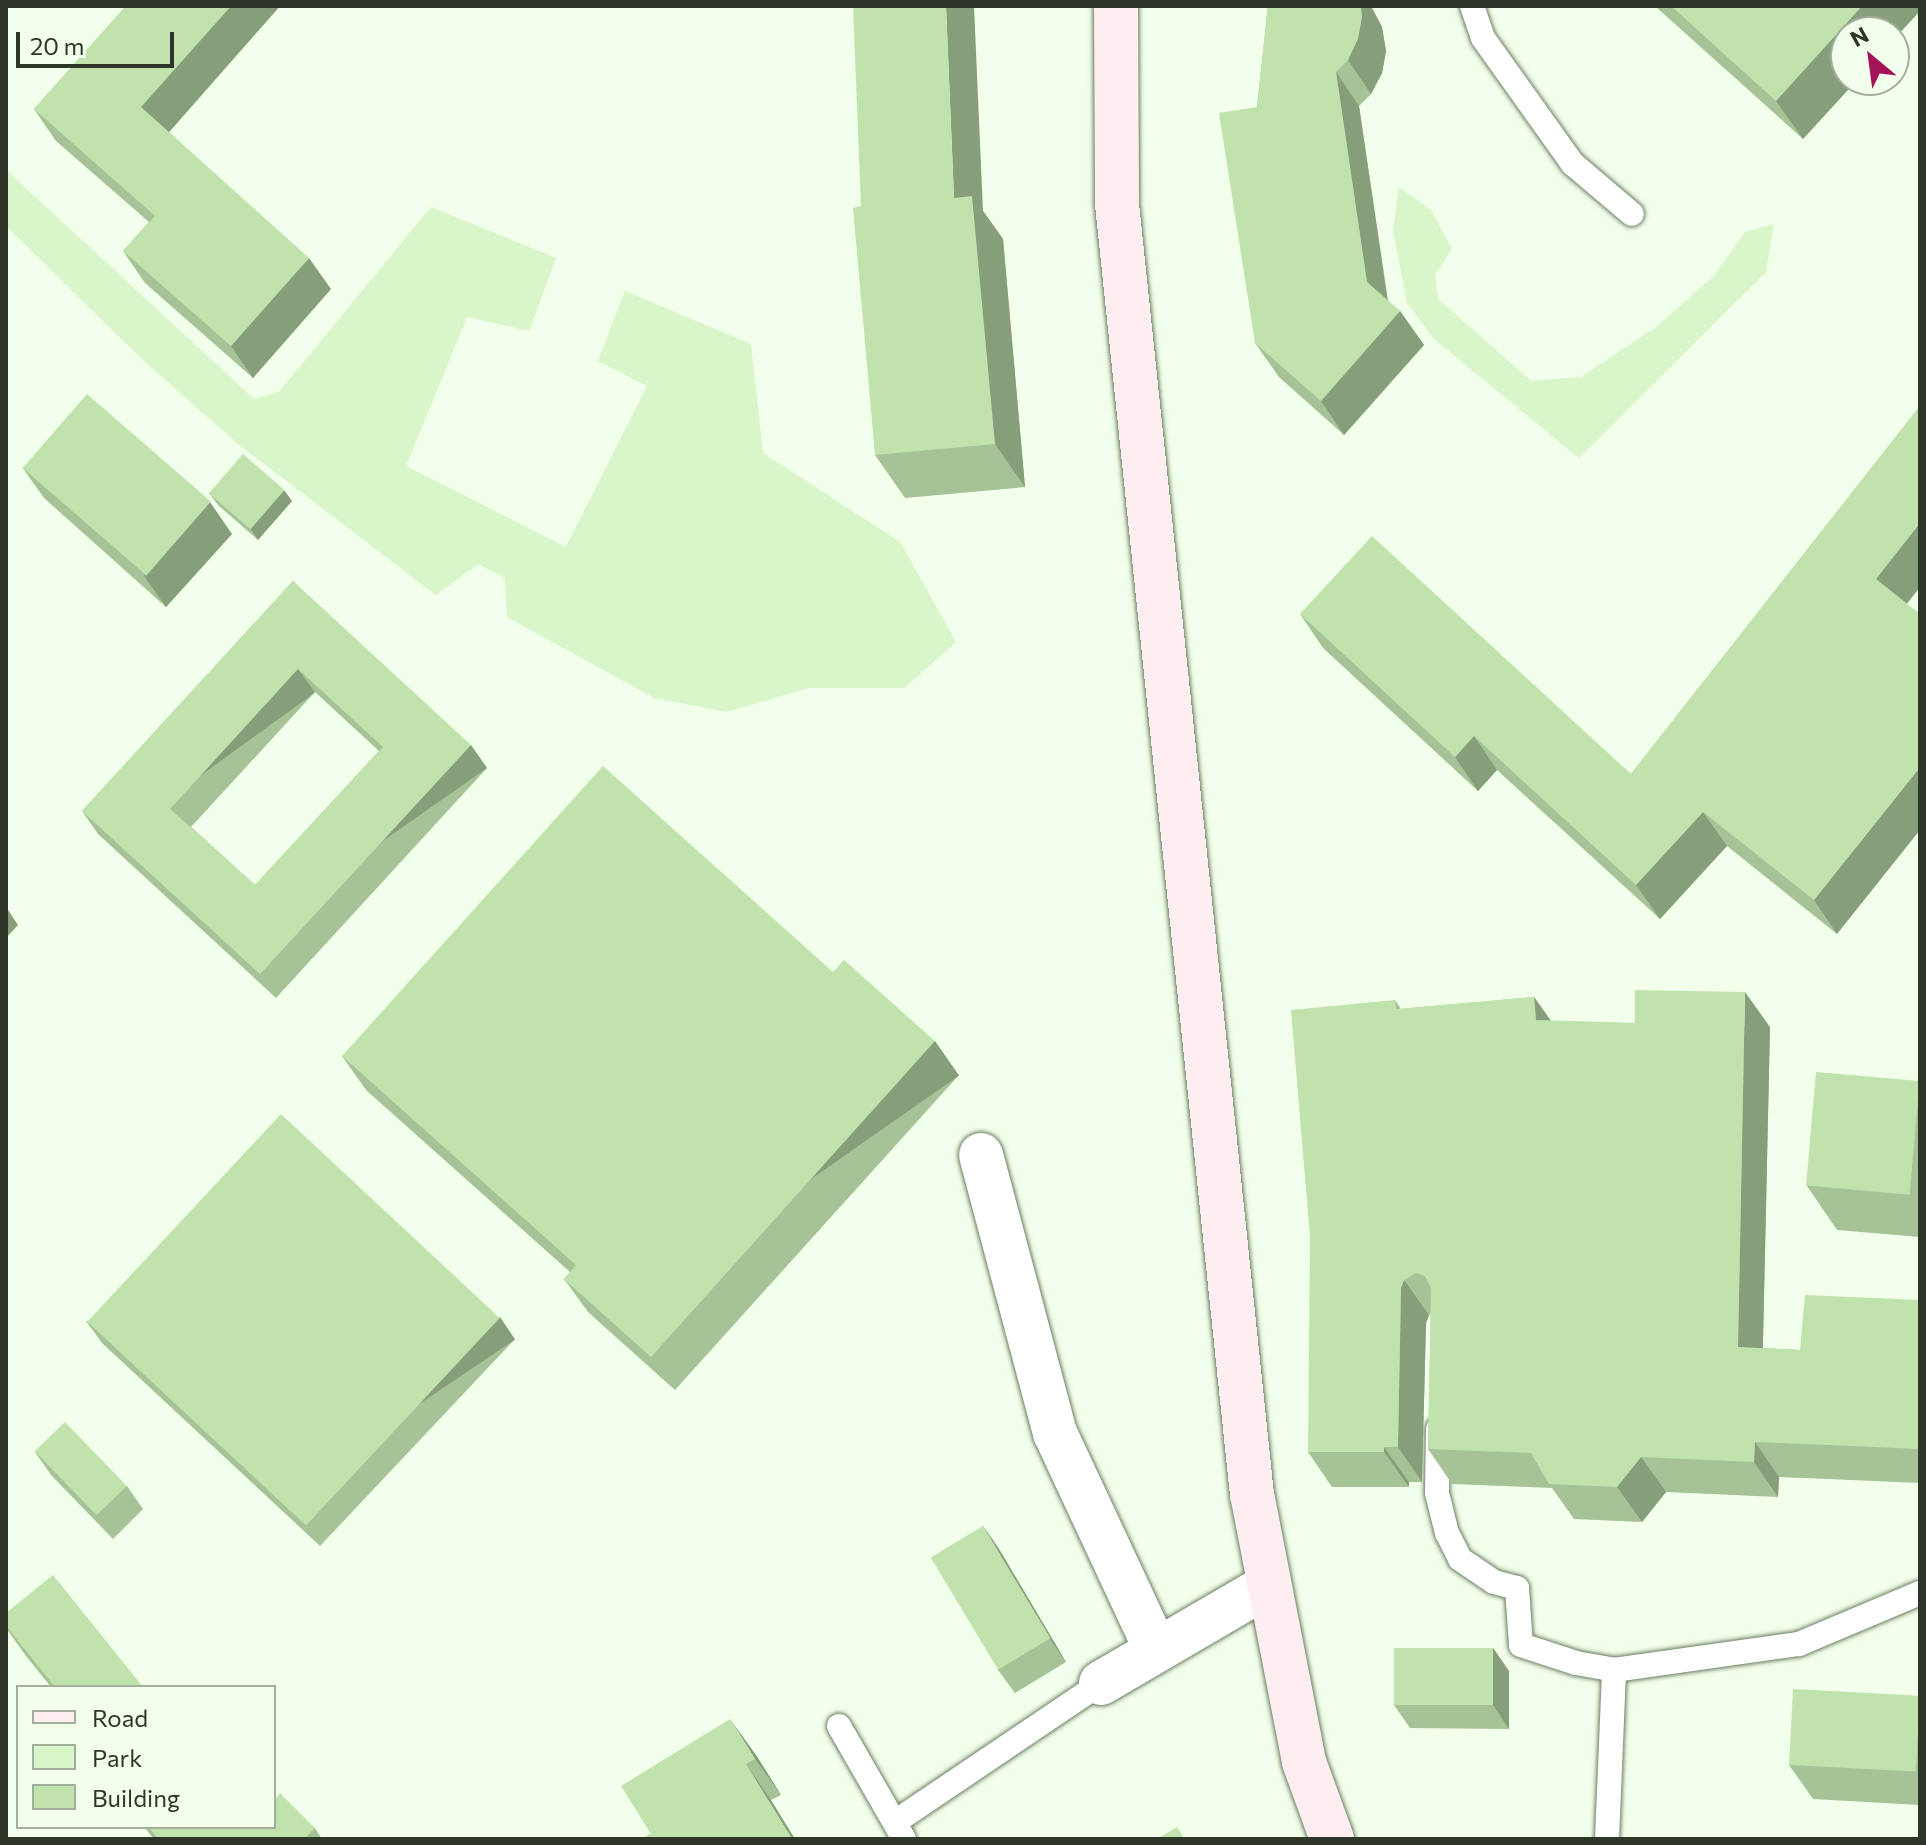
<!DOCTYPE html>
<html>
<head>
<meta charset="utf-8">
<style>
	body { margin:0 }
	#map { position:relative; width:1926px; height:1845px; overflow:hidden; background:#f1ffeb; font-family:Commissioner,sans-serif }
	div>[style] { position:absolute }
	.green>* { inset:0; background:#d8f6ca }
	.roads { filter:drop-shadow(0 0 2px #6b7f62) drop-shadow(0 0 2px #6b7f62) }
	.service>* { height:24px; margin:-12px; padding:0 12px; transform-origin:12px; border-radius:12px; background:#fff }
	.minor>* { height:44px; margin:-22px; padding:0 22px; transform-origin:22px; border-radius:22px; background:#fff }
	.secondary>* { height:44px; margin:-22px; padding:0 22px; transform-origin:22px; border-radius:22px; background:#fdeef2 }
	.wall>* { inset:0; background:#a5c396 }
	.shaded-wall>* { inset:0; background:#869f7a; transform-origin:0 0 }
	.building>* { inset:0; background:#c0e3ae; transform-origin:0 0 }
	span { translate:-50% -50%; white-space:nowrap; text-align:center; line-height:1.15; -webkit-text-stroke:6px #f1ffeb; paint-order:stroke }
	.frame { position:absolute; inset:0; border:8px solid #2e3629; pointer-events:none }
	.legend { position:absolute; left:16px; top:1685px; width:260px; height:144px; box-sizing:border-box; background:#f1ffeb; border:2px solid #a3af9d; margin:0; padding:10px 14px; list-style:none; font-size:24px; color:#2e3629 }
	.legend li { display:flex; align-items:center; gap:16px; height:40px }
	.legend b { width:40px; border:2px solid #a3af9d }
	.north { position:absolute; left:1830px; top:16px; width:80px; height:80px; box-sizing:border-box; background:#f1ffeb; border:2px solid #a3af9d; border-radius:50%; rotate:331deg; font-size:22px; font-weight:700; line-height:32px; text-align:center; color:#2e3629 }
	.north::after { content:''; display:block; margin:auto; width:28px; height:36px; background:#a31357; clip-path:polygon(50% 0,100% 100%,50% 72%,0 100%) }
	.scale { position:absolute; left:16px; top:32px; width:158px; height:36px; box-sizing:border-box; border:4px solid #2e3629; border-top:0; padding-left:10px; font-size:24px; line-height:28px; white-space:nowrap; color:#2e3629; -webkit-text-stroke:6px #f1ffeb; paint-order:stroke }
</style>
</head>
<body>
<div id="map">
	<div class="green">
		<div style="clip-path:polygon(6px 170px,254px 399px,279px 392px,431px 207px,556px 258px,529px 331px,467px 317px,406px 466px,566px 547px,647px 386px,598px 361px,625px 291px,751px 344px,763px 453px,900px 542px,956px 642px,904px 688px,808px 688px,727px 712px,654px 698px,507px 617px,505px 578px,478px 564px,436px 595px,238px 444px,143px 360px,6px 226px)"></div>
		<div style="clip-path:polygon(1399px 187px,1431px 210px,1452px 249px,1435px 275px,1438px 299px,1531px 381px,1581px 377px,1656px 327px,1714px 276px,1745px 232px,1774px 224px,1766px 272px,1579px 458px,1434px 339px,1407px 303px,1393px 231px)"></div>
	</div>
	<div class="roads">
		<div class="service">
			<div style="left:1472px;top:6px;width:34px;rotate:71deg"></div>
			<div style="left:1483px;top:38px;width:155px;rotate:54.5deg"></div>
			<div style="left:1573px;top:164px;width:77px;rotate:40.3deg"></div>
			<div style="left:1438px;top:1429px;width:64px;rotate:90.9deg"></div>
			<div style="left:1437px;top:1493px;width:41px;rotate:76deg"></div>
			<div style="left:1447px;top:1533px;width:29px;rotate:63deg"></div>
			<div style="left:1460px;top:1559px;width:41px;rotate:34.1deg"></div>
			<div style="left:1494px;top:1582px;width:24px;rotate:15deg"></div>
			<div style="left:1517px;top:1588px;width:57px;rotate:86deg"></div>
			<div style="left:1521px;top:1645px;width:58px;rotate:18.1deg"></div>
			<div style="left:1576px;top:1663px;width:39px;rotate:10deg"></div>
			<div style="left:1614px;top:1670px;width:187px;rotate:-8deg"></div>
			<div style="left:1799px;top:1644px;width:131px;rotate:-22.9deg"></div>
			<div style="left:839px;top:1726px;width:130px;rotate:60.1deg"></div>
			<div style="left:895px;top:1822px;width:249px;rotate:-34deg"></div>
			<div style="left:1607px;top:1839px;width:169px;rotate:-87.6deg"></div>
		</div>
		<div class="minor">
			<div style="left:981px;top:1155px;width:288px;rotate:75.1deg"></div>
			<div style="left:1055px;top:1433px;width:239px;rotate:65deg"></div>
			<div style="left:1101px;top:1683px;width:194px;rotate:-30.3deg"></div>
		</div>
		<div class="secondary">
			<div style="left:1116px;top:6px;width:198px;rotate:89.7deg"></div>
			<div style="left:1117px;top:204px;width:1297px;rotate:84.03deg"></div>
			<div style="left:1252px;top:1494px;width:273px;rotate:79deg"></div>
			<div style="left:1304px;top:1762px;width:82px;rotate:70deg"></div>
		</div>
	</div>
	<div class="wall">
		<div style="clip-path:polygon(126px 6px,280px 6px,169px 132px,331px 289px,253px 378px,145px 283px,123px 251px,149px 222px,56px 141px,34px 109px)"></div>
		<div style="clip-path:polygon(1268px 6px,1371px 6px,1382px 27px,1386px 51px,1382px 73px,1371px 94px,1359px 106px,1388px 301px,1400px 311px,1424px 345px,1344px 435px,1279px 377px,1255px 343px,1257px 107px)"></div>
		<div style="clip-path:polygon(1655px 6px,1920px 6px,1920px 11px,1894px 39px,1894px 32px,1846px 80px,1857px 80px,1803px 139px)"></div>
		<div style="clip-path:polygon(983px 211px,1003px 239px,1025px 487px,905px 498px,875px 455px)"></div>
		<div style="clip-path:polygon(1920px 406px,1920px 587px,1907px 604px,1837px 934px,1727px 846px,1660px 919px,1497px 770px,1478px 791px,1323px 648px,1300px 614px,1631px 774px)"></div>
		<div style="clip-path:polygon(22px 467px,232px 534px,166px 607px,44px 498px)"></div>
		<div style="clip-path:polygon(209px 493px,292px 501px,258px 540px,218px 505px)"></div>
		<div style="clip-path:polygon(evenodd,293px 581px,487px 768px,276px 998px,98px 834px,82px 811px,293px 581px,315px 692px,379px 751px,255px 885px,191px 827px,315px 692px)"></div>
		<div style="clip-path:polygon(833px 972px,959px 1075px,675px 1390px,588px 1312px,564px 1279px,570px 1272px,366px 1090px,342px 1056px)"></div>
		<div style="clip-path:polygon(1534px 997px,1551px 1021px,1770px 1027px,1763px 1348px,1800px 1350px,1920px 1300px,1920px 1483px,1779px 1477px,1778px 1497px,1666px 1492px,1642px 1522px,1574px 1519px,1552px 1488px,1452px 1484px,1428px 1449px,1431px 1313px,1429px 1315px,1426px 1323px,1422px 1482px,1409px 1482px,1409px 1487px,1332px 1487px,1308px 1452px,1395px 1000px,1401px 1009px)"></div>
		<div style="clip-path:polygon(1920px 1081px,1920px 1237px,1837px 1230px,1807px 1186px)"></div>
		<div style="clip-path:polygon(86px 1321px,515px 1339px,320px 1546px,102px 1343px)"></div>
		<div style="clip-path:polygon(35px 1452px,127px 1486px,143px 1509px,113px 1539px,51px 1475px)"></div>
		<div style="clip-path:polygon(983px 1526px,999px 1549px,1066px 1662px,1015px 1693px,998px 1670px)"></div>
		<div style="clip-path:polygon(6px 1613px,143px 1687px,51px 1687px,26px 1656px,6px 1628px)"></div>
		<div style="clip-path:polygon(1493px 1648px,1509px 1671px,1509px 1729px,1410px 1728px,1394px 1705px)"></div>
		<div style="clip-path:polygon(1920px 1696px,1920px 1805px,1813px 1799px,1789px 1765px)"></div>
		<div style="clip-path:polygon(756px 1755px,781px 1795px,771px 1800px,643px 1839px)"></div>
		<div style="clip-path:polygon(144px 1827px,228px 1827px,230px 1829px,315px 1828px,322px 1839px,154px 1839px)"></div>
	</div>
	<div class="shaded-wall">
		<div style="clip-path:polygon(231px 6px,280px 6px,163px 139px,141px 107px)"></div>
		<div style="clip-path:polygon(946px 6px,974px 6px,983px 211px,1003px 239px,1025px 487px,995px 444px,954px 198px)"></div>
		<div style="clip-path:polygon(1361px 6px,1371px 6px,1382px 27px,1386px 51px,1382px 73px,1371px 94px,1348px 60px)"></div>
		<div style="clip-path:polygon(1862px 6px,1920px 6px,1920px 11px,1894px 39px,1894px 32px,1846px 32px,1846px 80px,1857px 80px,1803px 139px,1776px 101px)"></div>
		<div style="clip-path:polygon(1336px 72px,1359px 106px,1390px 316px,1367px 282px)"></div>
		<div style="clip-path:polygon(309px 258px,331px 289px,253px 378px,231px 346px)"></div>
		<div style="clip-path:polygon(1400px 311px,1424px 345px,1344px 435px,1321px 401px)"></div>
		<div style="clip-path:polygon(284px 490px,292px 501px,258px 540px,250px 528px)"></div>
		<div style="clip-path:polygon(210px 502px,232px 534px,166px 607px,144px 576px)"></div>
		<div style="clip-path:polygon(1920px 523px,1920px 587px,1899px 613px,1876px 579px)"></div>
		<div style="left:298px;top:669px;width:29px;height:190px;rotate:54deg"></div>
		<div style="clip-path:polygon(1474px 736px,1497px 770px,1478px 791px,1455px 757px)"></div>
		<div style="left:471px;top:745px;width:28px;height:311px;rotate:55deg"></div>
		<div style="clip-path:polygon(1920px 767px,1920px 830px,1837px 934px,1814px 900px)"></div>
		<div style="clip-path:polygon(1703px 812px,1727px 846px,1660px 919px,1636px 885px)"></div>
		<div style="clip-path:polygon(6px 907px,18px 925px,6px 938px)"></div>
		<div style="clip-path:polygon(1745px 992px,1770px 1027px,1762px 1382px,1738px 1347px)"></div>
		<div style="clip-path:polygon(1534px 997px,1559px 1032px,1536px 1020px)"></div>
		<div style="left:935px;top:1041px;width:42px;height:425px;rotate:55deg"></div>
		<div style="clip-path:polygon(1404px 1280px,1429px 1315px,1426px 1323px,1422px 1482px,1398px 1447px,1401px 1288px)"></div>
		<div style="left:500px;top:1317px;width:27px;height:284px;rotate:56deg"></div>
		<div style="clip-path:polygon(1755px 1442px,1779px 1477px,1778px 1497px,1754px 1462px)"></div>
		<div style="clip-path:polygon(1384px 1447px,1409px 1482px,1409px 1487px,1384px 1452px)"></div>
		<div style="clip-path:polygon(1641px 1457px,1666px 1492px,1642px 1522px,1617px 1487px)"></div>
		<div style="clip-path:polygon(983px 1526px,999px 1549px,1066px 1662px,1050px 1639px)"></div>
		<div style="clip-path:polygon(1493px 1648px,1509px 1671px,1509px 1729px,1493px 1705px)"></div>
		<div style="clip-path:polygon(730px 1719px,756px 1755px,781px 1795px,755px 1759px)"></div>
		<div style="clip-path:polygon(746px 1764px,771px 1800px,795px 1839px,792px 1839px)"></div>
	</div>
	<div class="building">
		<div style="clip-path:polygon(126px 6px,231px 6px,141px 107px,309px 258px,231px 346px,123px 251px,155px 216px,34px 109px)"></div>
		<div style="clip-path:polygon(853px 6px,946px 6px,954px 198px,972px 196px,995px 444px,875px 455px,853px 208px,861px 206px)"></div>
		<div style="clip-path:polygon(1268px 6px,1361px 6px,1362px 17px,1358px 39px,1348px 60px,1336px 72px,1367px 282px,1400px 311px,1321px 401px,1255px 343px,1219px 113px,1257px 107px)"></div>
		<div style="clip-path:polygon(1671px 6px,1862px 6px,1776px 101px)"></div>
		<div style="left:87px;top:394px;width:164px;height:98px;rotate:41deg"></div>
		<div style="clip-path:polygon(1920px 406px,1920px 523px,1876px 579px,1920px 614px,1920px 767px,1814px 900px,1703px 812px,1636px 885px,1474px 736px,1455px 757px,1300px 614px,1372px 536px,1631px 774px)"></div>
		<div style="left:243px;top:454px;width:55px;height:52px;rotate:41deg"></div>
		<div style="clip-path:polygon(evenodd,293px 581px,471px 745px,260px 974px,82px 811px,293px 581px,298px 669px,383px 747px,255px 885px,170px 809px,298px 669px)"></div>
		<div style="clip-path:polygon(603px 766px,833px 972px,844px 960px,935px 1041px,651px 1357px,564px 1279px,576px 1265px,342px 1056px)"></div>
		<div style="clip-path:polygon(1635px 990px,1745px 992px,1738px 1347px,1800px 1350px,1805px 1295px,1920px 1300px,1920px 1449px,1755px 1442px,1754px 1462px,1641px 1457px,1617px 1487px,1549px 1484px,1531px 1453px,1428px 1449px,1431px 1288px,1425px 1276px,1416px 1273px,1404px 1280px,1401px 1288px,1398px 1447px,1384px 1447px,1384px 1452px,1308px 1452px,1310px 1237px,1291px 1010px,1395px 1000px,1396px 1009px,1534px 997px,1536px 1020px,1635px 1023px)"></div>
		<div style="left:1816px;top:1072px;width:104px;height:114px;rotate:5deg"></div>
		<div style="left:281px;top:1114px;width:299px;height:284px;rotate:43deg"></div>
		<div style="left:65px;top:1422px;width:89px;height:42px;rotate:46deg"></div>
		<div style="left:983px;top:1526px;width:131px;height:61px;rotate:59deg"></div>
		<div style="clip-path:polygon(53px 1575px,143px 1687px,55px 1687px,6px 1626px,6px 1613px)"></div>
		<div style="left:1394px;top:1648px;width:99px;height:57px"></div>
		<div style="left:1793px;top:1689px;width:127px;height:76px;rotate:3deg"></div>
		<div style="clip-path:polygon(730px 1719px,755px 1759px,746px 1764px,792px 1839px,643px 1839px,651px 1834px,621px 1786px)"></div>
		<div style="clip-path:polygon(280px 1793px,315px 1828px,304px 1839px,158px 1839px,149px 1827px,228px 1827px,230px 1829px,232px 1827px,274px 1827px,274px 1800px)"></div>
		<div style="clip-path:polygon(1177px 1827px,1184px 1839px,1157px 1839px)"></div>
	</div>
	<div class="frame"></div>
	<ul class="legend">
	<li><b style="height:10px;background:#fdeef2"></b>Road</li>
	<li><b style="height:22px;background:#d8f6ca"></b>Park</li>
	<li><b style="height:22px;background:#c0e3ae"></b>Building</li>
	</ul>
	<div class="north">N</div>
	<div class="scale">20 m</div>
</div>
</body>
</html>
